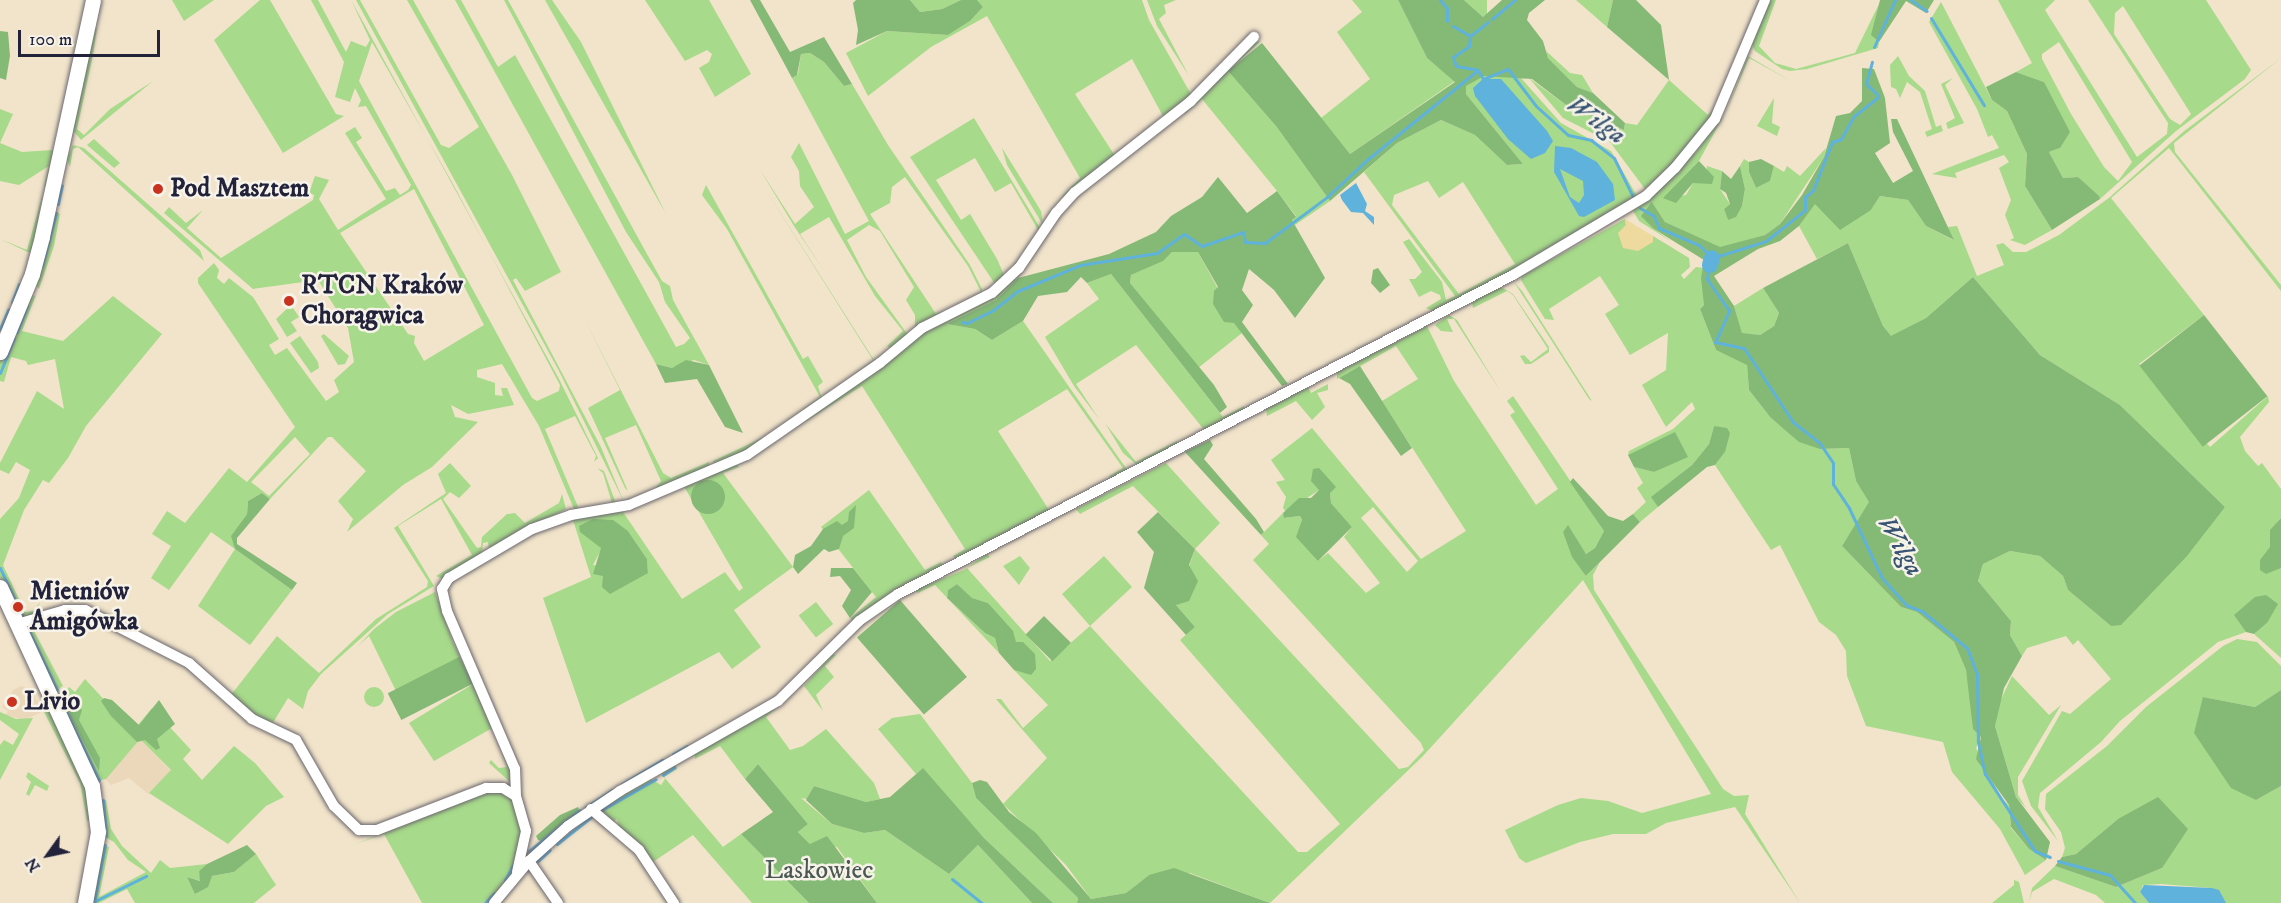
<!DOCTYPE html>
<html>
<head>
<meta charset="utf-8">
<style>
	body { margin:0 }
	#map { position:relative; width:2281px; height:903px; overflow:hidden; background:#f1e4ca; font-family:"IM FELL DW Pica",serif }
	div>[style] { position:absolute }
	.built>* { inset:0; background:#ebd8ba }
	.green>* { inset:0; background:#a7da8a; transform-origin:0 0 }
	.round { border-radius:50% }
	.forest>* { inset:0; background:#85ba76; transform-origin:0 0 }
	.sand>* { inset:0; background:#eeda9e }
	.water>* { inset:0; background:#5fb2db }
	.stream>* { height:3px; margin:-1.5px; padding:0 1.5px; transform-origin:1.5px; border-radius:1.5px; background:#5fb2db }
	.river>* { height:16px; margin:-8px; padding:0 8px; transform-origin:8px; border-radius:8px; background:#5fb2db }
	.roads { filter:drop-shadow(0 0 2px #6a666d) drop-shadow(0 0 2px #6a666d) }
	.street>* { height:10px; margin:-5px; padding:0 5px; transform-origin:5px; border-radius:5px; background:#fff }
	.secondary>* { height:15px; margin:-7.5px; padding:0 7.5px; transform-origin:7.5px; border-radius:7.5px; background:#fff }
	.dots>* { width:16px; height:16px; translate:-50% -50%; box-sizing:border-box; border:3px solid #f7f3e8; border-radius:50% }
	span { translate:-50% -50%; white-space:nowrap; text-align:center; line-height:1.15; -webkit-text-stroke:5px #f7f3e8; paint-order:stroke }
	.poi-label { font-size:26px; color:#22223b; font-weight:700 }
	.left { translate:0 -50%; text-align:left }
	.park-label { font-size:26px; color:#4a5953 }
	.water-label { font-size:27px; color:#375473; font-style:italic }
	.north { position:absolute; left:18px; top:825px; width:60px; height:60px; -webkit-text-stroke:4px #f7f3e8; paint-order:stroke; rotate:237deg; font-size:16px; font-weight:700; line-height:24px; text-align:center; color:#22223b }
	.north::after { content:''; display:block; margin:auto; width:21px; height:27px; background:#22223b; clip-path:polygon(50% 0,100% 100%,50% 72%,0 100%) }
	.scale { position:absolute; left:18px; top:30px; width:142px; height:27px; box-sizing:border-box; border:3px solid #22223b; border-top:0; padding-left:8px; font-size:18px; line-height:21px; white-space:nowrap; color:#22223b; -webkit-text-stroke:4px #f7f3e8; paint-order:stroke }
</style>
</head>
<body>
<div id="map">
	<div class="built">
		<div style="clip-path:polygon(21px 686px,31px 690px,44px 711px,25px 720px,5px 715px,8px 711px,2px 707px,13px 690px)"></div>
		<div style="clip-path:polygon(140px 739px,171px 771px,148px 794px,129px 778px,111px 785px,104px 778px)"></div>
	</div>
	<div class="green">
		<div style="clip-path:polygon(172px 0,214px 0,184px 21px)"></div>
		<div style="clip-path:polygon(260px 0,270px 0,336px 114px,344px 116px,283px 153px,214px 40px)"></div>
		<div style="clip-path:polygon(evenodd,311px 0,318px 0,346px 52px,351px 41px,366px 47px,370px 40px,351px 0,559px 379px,598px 458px,594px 462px,596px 456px,575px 416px,545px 429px,579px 509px,612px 503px,603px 473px,597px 468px,604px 471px,615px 501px,614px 504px,574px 509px,539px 426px,502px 364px,477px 370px,477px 377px,495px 383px,495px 395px,503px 396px,501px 388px,507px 388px,514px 405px,468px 414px,451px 405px,455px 417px,478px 422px,432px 467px,403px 485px,347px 532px,353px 519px,338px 501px,366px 471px,332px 437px,328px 437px,270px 499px,262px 493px,248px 501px,247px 514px,232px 535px,235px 549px,292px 590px,250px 645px,198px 606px,235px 549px,211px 532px,169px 590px,151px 578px,171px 546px,152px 534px,167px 511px,185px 523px,229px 468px,247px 482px,295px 427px,198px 283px,198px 278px,214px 263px,219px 270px,217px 278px,224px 284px,229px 278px,253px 297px,279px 339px,269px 345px,275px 355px,287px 348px,326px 401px,339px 392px,334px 380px,354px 362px,348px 328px,318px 280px,253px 289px,164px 213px,169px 207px,186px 223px,203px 210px,187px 228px,221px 258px,313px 200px,314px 195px,309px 193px,315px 176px,329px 180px,319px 199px,338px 230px,386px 199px,345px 133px,355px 127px,362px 138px,356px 142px,386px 191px,395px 188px,400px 195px,408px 190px,411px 185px,366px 106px,358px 107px,361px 100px,355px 88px,350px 102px,335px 97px,344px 62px,311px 0,372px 42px,453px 184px,560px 385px,559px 391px,537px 401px,532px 398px,359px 81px,372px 42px,311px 0,414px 189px,484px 325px,424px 361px,414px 343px,415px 336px,408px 334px,340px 233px,414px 189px,311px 0,295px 437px,310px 454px,269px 496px,251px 482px,295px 437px)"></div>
		<div style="clip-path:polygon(356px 0,360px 0,441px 145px,449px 148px,479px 127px,407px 0,413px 0,512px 175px,561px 272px,525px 291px,516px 278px,513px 280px,601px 447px,624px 502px,559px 371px)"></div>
		<div style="clip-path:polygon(455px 0,461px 0,498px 67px,515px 55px,676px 347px,684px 344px,690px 338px,665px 302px,659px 282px,626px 232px,504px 0,508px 0,642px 245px,662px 281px,670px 286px,673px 300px,709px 365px,694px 360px,672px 368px,656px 364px)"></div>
		<div style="clip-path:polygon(545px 0,552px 0,581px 42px,666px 214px)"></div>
		<div style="clip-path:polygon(645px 0,709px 0,751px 74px,715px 97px,699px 68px,709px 62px,712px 54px,707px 50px,685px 61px)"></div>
		<div style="clip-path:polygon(910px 0,961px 0,942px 9px,920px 12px)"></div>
		<div style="clip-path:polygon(977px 0,1142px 0,1149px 20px,1192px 96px,1164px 118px,1132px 59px,1075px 94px,1115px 156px,1066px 198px,1062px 196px,1080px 178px,987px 16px,931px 47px,868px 96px,846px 53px,887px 31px,948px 35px,970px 21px,983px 7px)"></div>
		<div style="clip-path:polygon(1147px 0,1176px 0,1164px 5px,1166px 13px,1159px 19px,1189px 76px,1157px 26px)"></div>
		<div style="clip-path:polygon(1352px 0,1398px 0,1427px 58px,1455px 81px,1350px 154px,1321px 118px,1370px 79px,1337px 32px,1362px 12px)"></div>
		<div style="clip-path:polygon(1464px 0,1487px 0,1487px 14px,1483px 17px)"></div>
		<div style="clip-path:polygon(1576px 0,1613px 0,1607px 27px)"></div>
		<div style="clip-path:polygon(1769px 0,1776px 0,1759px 46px,1775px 63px,1796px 69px,1855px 53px,1879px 4px,1872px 35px,1879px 42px,1878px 48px,1807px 69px,1790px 71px,1782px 69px,1755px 51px,1752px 45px)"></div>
		<div style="clip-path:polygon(evenodd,1998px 0,2055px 0,2045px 10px,2137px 157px,2167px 134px,2168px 123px,2088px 0,2206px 0,2251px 70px,2245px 79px,2176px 131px,2100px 199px,2078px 177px,2063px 178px,2049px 152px,2060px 148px,2044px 82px,2016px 72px,2032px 63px,1998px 0,2123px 6px,2191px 114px,2180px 125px,2170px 119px,2114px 34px,2115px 13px,2123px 6px,1998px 0,2059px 42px,2132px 162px,2118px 181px,2104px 167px,2071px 114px,2042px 59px,2042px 54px,2059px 42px)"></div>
		<div style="clip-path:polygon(1941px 2px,1992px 100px,2007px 111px,2027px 154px,2025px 186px,2052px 230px,2025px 245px,2010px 240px,2014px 238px,2005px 215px,2011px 200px,1999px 168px,2009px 162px,2004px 155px,1955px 173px,1957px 178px,1932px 174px,1999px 148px,1992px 135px,1988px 137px,1977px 109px,1929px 22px)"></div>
		<div style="clip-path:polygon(93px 27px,97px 28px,93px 55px,77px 129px,84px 135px,110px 109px,153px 81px,81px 140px,71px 128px)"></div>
		<div style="clip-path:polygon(1261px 41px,1228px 71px,1276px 126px,1330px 201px,1295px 225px,1292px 220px,1296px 216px,1277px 191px,1202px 99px,1185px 114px,1184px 110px,1253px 43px)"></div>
		<div style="clip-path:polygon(1546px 51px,1570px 73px,1582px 75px,1593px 93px,1577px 87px,1548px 58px)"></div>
		<div style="clip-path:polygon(810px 53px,824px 62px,844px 86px,852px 84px,888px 145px,970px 265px,982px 289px,982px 294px,958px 308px,956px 305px,981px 292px,968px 266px,905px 177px,892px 187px,890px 203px,870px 214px,936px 314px,944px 311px,944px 314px,915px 330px,915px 315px,906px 300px,914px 287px,880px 231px,869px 225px,847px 240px,866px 277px,908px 335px,892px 349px,887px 346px,903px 331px,875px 296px,829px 217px,800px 234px,826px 274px,794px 226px,759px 168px,795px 224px,814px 207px,800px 186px,799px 171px,791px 157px,799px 143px,845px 234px,869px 221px,792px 78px,798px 74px,801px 54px)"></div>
		<div style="clip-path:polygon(1748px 56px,1789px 80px,1749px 58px,1726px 113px)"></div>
		<div style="clip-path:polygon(1898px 56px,1909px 76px,1925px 91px,1936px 127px,1941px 125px,1943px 131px,1927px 137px,1925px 132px,1932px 129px,1920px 92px,1907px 82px,1900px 98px,1896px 89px,1891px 87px,1890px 65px)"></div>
		<div style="clip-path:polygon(2281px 58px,2174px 143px,2175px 152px,2281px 285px,2281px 291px,2169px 148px,2111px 198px,2204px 315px,2139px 364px,2210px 447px,2268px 396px,2269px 402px,2240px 437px,2245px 451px,2258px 466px,2262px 463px,2281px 489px,2281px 518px,2271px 530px,2270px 547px,2281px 568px,2281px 658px,2254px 634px,2267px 623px,2241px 623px,2246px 632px,2218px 642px,2120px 721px,2101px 742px,2040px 793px,2038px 807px,2058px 841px,2031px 806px,2022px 781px,2062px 711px,2070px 714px,2111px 679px,2078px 640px,2073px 645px,2066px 636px,2027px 648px,2022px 656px,2010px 635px,2011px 621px,1978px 581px,1983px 564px,2010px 551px,2040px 556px,2063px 576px,2068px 590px,2111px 626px,2225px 507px,2120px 405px,2040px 355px,1973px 277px,1926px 318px,1891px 337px,1883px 326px,1848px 243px,1817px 259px,1799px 226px,1815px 203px,1835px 222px,1871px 210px,1880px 196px,1908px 200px,1926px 226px,1953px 240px,1948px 227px,1957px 226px,1977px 276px,2004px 265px,1996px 245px,2003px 243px,2013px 252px,2026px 252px,2059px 235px,2110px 197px,2183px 132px)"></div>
		<div style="clip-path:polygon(evenodd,1484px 75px,1521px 78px,1561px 123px,1611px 151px,1637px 196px,1539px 257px,1433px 311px,1426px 308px,1441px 299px,1440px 295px,1431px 291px,1419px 297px,1409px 279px,1415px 279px,1422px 272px,1403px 242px,1409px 239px,1442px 282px,1446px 300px,1455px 296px,1364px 172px,1397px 143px,1441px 120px,1475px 135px,1507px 165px,1523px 164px,1466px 94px,1465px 86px,1484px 75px,1428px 181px,1439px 198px,1463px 182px,1515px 264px,1459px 294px,1392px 205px,1394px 195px,1428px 181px)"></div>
		<div style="clip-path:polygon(1529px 78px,1570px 108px,1624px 130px,1625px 123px,1637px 125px,1669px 80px,1708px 115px,1720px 102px,1698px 139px,1645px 189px,1610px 142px,1563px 118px)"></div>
		<div style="clip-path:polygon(1953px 78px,1945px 85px,1964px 123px,1948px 129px,1946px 123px,1955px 118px,1941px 84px)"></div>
		<div style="clip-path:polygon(1774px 98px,1772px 123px,1780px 127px,1777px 136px,1757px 126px)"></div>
		<div style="clip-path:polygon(0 109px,13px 114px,0 143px,22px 152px,52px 150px,55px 153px,48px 185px,44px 187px,49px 166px,19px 185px,0 181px)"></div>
		<div style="clip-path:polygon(1723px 117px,1699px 161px,1664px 198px,1686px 195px,1693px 183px,1705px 182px,1707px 166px,1722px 171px,1720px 189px,1730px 204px,1724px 209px,1728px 220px,1742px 206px,1745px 189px,1740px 166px,1744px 159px,1749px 162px,1749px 172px,1756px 188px,1770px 181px,1774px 166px,1784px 172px,1787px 166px,1800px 176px,1826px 148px,1824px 157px,1780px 224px,1765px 235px,1720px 248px,1665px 222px,1652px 202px,1654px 229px,1672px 242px,1639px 221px,1633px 211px,1696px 152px)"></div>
		<div style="clip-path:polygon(974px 118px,1039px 226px,1040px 233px,1035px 235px,1038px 230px,1011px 183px,995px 192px,975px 158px,936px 180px,961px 220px,970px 214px,997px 259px,1005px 277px,995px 284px,910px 157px)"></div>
		<div style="clip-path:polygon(94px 139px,120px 163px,114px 168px,87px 145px)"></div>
		<div style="clip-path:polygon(73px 145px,84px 148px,200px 250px,204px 261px,78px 147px,73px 149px,70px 167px,67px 159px)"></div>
		<div style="clip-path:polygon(1002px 148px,1041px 211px,1043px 225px,1007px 165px)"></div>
		<div style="clip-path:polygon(752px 168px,874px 360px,831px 391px,873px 360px)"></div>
		<div style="clip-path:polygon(706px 185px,803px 359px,808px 356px,823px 382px,818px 386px,822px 399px,751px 449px,714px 464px,713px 461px,768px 435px,820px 397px,727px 229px,702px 195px)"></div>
		<div style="clip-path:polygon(43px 193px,32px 254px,0 239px,27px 250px)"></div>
		<div style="clip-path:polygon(55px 211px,60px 214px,54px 246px,39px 289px,34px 283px)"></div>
		<div style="clip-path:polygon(1625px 219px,1626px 225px,1653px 242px,1653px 236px,1689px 258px,1690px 267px,1681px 275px,1684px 279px,1696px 267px,1703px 268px,1704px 305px,1700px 309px,1716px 350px,1747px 364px,1749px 390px,1770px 417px,1820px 449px,1849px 448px,1856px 481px,1870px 502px,1842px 546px,1901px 607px,1917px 612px,1954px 642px,1966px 670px,1981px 737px,1976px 748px,2002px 799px,2009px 805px,2011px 828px,2029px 849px,2046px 860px,2025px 875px,2000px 829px,1952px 772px,1943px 742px,1866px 726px,1847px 676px,1846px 651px,1836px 635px,1819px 622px,1780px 545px,1771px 550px,1715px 465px,1725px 452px,1714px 426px,1709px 444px,1692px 465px,1652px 497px,1658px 507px,1640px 522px,1633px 514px,1646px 502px,1637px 488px,1643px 483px,1634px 467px,1654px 472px,1675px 461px,1647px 446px,1628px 455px,1629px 451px,1673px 429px,1695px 409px,1692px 402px,1666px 427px,1642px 385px,1666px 370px,1668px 333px,1630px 355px,1605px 314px,1619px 305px,1600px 276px,1549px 309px,1554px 320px,1545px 319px,1521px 280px,1522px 276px)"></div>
		<div style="clip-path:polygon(1049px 233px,1018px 278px,996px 300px,947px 324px,975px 329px,992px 340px,1023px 321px,1128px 471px,1112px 480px,1109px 476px,1123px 468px,1067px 389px,998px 431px,1051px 513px,956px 560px,953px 556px,965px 549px,862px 386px,784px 435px,912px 339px,970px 308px)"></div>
		<div style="clip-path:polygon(1172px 252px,1198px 252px,1242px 333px,1198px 368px,1130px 283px,1131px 275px,1162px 261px)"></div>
		<div style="clip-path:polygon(1111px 274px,1223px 417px,1244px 406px,1244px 410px,1205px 431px,1136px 345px,1076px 384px,1099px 419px,1074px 386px,1045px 337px,1099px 299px,1087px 283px)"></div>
		<div style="clip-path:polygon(1514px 282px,1522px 291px,1592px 401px,1589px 399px)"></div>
		<div style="clip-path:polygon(1501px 287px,1513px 294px,1549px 347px,1549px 352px,1531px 364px,1525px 364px,1520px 356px,1524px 355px,1531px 362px,1548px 349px,1513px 295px,1507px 291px,1473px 308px,1472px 302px)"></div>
		<div style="clip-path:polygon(1763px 288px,1779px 313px,1774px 326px,1760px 335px,1742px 334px,1734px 306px)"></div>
		<div style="clip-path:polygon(36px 295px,22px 331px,63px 341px,113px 296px,162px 334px,86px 426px,68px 458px,49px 483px,43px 480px,24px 510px,3px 565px,25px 612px,34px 611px,40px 602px,36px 613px,27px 618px,19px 617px,18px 604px,13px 606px,0 577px,0 519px,19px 498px,30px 470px,16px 462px,9px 474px,0 470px,0 463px,37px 391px,64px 409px,55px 359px,28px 365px,26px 361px,11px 357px,4px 382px,0 381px,0 362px,26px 300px)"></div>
		<div style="clip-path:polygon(291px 305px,299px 317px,291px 322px,297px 331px,287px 337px,276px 319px)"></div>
		<div style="clip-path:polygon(1449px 315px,1457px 320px,1501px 392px,1454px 319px,1447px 319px,1453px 332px,1441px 331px,1435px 325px)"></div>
		<div style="clip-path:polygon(584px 318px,663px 473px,671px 478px,709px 462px,709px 466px,653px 491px,661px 481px,636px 425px,605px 438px,628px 491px,625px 488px,588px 408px,620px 390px)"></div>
		<div style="clip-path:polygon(evenodd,1427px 326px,1454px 381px,1536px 505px,1558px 489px,1510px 415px,1515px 412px,1507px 401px,1513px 396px,1604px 531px,1595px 548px,1586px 554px,1570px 533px,1563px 532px,1586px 576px,1600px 562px,1593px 575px,1594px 590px,1723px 789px,1734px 796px,1749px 795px,1745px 814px,1800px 903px,1735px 807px,1666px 823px,1646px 834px,1613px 834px,1580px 842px,1526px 863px,1519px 858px,1505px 830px,1558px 805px,1581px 798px,1608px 801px,1642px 813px,1711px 794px,1583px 580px,1423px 756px,1270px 903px,1190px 873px,1149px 875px,1126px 893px,1091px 899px,1066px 865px,1003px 804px,1047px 758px,996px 699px,1001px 699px,1023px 728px,1048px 705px,1014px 670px,1024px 672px,1016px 643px,988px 603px,971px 598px,957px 584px,948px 590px,947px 598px,985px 633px,995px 638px,999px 653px,935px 585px,918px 593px,915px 590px,964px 570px,987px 554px,990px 557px,967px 568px,1050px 661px,1090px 626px,1062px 594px,1104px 556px,1132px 587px,1090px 626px,1298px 852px,1307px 852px,1340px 824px,1180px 640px,1195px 627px,1176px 605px,1195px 549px,1133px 486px,1080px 514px,1076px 509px,1166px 463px,1220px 523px,1195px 549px,1399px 769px,1408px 767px,1424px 750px,1421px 743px,1253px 560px,1269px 544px,1261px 535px,1283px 513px,1285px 518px,1300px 516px,1318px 561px,1328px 553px,1366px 593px,1380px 583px,1344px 537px,1352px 527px,1331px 503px,1330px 493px,1319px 490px,1286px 512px,1283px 508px,1286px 497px,1276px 482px,1285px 480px,1271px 460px,1312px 428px,1421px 559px,1466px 531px,1382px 401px,1418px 379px,1396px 346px,1337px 379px,1337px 372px,1427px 326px,1373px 507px,1418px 561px,1407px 572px,1361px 518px,1373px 507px)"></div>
		<div style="clip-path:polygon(324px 334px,349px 356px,345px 364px,338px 365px,321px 336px)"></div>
		<div style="clip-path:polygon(300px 336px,318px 362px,319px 368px,311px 373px,290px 343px)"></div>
		<div style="clip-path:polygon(1328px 384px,1328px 390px,1317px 393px,1325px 407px,1312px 420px,1296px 401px,1267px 416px,1266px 409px,1308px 387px,1311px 393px)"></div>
		<div style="clip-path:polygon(1105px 423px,1136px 462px,1177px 441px,1178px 444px,1137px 465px,1123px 453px)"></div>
		<div style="clip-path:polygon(450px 463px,471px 486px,459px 498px,450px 492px,443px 499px,477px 548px,481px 547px,482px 537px,507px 514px,515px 513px,525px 523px,559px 503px,562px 494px,566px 509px,489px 549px,488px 542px,483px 543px,482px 553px,443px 579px,436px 576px,472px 555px,441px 499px,398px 526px,434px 586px,388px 614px,321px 674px,308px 691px,303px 709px,288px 698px,271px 726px,169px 649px,192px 659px,231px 695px,277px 636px,319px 673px,376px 619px,427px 587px,428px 581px,394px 528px,446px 493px,438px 474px)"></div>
		<div style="clip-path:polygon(evenodd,735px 463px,739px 467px,723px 473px,793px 567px,734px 610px,761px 647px,732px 669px,719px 652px,586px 723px,543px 598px,591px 577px,573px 520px,552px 525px,595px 514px,623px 512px,682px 599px,725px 572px,739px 591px,743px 588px,682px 483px,735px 463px,628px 531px,647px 559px,648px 573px,593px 565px,602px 548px,628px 531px)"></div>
		<div style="clip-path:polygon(869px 490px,925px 570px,941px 562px,944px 567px,852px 620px,850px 618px,876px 597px,821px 527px)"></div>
		<div style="clip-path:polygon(1020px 556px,1030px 568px,1019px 585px,1003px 566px)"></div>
		<div style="clip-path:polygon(435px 592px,453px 642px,511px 761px,510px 782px,489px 763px,491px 760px,499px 768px,507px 767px,494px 727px,434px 761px,409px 723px,473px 684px,458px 658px,398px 695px,369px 636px,358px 646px,374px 629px,396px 612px)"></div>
		<div style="left:816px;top:602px;width:28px;height:22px;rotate:52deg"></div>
		<div style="clip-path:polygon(71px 612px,100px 620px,75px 613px,31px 625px,63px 686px,55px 691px,27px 630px,29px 624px)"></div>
		<div style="clip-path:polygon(2237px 639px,2257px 642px,2281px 666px,2281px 690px,2255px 707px,2203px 697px,2256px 800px,2281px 786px,2281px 903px,2226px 903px,2212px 888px,2161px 884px,2143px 885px,2140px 892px,2149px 903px,2105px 903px,2096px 895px,2054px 879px,2032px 892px,2029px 903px,2032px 888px,2055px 866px,2116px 887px,2162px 868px,2118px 819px,2076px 854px,2062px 857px,2065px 848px,2061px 832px,2045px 809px,2046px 794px,2107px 746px,2146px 707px,2223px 646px)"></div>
		<div style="clip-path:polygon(833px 654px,836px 655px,825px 666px,834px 677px,816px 695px,823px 711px,804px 686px)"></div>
		<div style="clip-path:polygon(2012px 676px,2049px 715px,2061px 705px,2018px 777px,2018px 795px,2026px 808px,2016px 797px,1995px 726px,1997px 708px)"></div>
		<div style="clip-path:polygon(85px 679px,133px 731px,152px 708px,191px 750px,183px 759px,202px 780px,234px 746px,255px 763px,284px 797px,266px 806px,228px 844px,149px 793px,171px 770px,140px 739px,106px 779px,96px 781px,59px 699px,69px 687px,75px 692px)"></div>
		<div class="round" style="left:364px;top:687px;width:20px;height:20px"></div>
		<div style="clip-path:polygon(793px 694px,766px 717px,790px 750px,803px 746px,826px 729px,874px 783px,880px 799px,866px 802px,814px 786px,807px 799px,801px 798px,832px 824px,864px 833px,885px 830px,949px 874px,978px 845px,1032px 903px,877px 903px,837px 847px,810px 844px,798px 832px,808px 824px,758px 764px,745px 779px,720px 746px,695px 759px,694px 754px)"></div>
		<div style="clip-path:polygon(47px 703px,83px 775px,93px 821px,87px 821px,80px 783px,40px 704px)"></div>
		<div style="clip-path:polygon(0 712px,16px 719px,33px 718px,0 780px,0 745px,4px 740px,13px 745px,19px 734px,0 720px)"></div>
		<div style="clip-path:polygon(920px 714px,972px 783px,976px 798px,1078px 898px,1077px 903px,1053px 903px,984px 838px,922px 769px,916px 774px,878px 729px,892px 718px)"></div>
		<div style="clip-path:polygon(674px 765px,677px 769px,664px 777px,723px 847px,741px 834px,809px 903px,752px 903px,693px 835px,653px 862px,619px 827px,617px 819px,613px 822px,601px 815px,600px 808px,649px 778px,661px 785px,665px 779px,661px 773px)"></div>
		<div style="clip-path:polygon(28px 772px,49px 786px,47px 791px,35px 785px,29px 796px,26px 794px,31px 782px,26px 777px)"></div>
		<div style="clip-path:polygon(494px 790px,514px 800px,523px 825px,515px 868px,488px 903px,422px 903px,384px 834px,353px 845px)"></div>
		<div style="clip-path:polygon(106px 800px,111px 829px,122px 846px,151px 873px,160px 860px,170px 868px,207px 864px,199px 871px,201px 881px,187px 877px,196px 894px,212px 876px,234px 872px,256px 854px,276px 885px,254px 903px,135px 903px,127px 889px,99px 903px,91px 903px,102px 845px,109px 847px,99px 897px,146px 872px,128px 860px,114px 842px,103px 836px,101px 802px)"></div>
		<div style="clip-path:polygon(2014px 880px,2019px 882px,2024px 903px,1992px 903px,2014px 885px)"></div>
	</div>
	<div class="forest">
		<div style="clip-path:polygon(750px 0,760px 0,790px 52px,824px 37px,852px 84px,844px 86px,824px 62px,810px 53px,801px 54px,797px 75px,792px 78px)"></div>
		<div style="clip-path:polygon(856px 0,910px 0,920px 12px,942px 9px,961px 0,977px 0,983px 7px,970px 21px,948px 35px,887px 31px,856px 45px,858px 30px,853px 3px)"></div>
		<div style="clip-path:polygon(1398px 0,1464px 0,1483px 17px,1502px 0,1545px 0,1529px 13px,1527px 20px,1543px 41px,1548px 58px,1577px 87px,1593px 93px,1625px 123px,1624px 130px,1570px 108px,1532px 79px,1484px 76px,1466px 86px,1466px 94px,1523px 164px,1507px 165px,1475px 135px,1441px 120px,1397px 143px,1330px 201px,1276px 126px,1228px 71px,1262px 43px,1350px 154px,1455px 82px,1427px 58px)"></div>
		<div style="clip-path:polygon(1613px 0,1636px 0,1661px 25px,1669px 80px,1607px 27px)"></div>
		<div style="clip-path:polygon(1880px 0,1934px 0,1926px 13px,1906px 1px,1879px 42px,1871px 35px)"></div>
		<div style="clip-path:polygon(0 31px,8px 32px,10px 56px,6px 80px,0 78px)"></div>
		<div style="clip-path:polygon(1862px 68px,1874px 69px,1885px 98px,1890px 143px,1875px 153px,1893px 183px,1913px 171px,1893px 132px,1891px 119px,1897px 119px,1954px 240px,1926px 226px,1908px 200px,1880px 196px,1871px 210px,1840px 230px,1815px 204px,1799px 226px,1780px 241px,1758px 249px,1714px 276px,1734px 306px,1742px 333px,1760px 335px,1774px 326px,1779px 313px,1763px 288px,1848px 243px,1883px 326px,1891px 336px,1926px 318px,1973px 277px,2040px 355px,2120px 405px,2225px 507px,2187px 556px,2121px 625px,2111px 626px,2068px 590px,2063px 576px,2040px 556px,2010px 551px,1983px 564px,1978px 581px,2011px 621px,2010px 635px,2022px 656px,2004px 688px,1995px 726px,2016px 797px,2050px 842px,2046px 860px,2029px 849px,2011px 827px,2009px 805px,1976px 759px,1981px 737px,1973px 729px,1966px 670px,1954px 642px,1917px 612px,1901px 607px,1842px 546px,1869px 502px,1856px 481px,1849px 448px,1820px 449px,1799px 442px,1770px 417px,1749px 390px,1747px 365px,1716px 350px,1700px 309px,1704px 305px,1701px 278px,1704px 260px,1654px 229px,1641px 216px,1652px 202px,1665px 222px,1720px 247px,1765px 235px,1780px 224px,1802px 195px,1824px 157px,1836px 116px,1850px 113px,1862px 101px)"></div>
		<div style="clip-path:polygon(2016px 72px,2044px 82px,2070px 132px,2060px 148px,2049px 152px,2063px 178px,2078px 177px,2099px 196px,2100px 199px,2052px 230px,2025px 186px,2027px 154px,2007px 111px,1992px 100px,1986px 87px)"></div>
		<div style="clip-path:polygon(1761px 159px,1774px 166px,1770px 181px,1756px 188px,1749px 172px,1749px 162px)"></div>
		<div style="clip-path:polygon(1699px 161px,1714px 177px,1712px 184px,1693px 183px,1676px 203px,1663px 198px)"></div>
		<div style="clip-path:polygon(1740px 166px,1745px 189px,1742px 206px,1736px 217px,1728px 220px,1724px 209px,1730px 204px,1726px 193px,1720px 189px,1722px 171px,1731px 179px)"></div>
		<div style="clip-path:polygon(1218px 177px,1247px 213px,1277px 191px,1296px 217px,1292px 220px,1325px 278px,1295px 318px,1274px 290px,1249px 269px,1242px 290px,1253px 305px,1242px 322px,1288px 384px,1282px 386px,1234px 323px,1224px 322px,1213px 304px,1214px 291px,1218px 287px,1198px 252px,1172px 252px,1163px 261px,1131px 275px,1130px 283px,1214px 385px,1227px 407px,1220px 413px,1111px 274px,1087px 283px,1081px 277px,1067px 292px,1038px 296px,1023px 321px,992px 340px,975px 329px,947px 324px,996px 300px,1018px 278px,1109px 254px,1156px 232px,1171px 216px,1202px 197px)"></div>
		<div style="clip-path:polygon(1378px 268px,1390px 285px,1380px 293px,1371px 283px,1373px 270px)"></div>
		<div style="left:2204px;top:315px;width:103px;height:82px;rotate:52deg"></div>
		<div style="clip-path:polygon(686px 360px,709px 365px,743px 433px,725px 427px,697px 379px,665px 383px,656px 364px,672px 368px)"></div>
		<div style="clip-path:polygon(1360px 366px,1412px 448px,1401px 456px,1350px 384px,1339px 378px)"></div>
		<div style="clip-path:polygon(1714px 426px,1727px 428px,1730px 433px,1725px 452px,1715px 465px,1707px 467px,1658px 507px,1651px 497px,1692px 465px,1709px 444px)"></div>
		<div style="clip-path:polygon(1675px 432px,1688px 457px,1654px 472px,1634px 467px,1628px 455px)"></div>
		<div style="clip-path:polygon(1210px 440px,1213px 445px,1204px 459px,1256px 519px,1264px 532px,1261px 535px,1185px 452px)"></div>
		<div style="clip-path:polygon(1319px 468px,1336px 487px,1330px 493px,1331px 503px,1352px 527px,1318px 561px,1296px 537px,1302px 520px,1300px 516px,1284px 518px,1283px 513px,1299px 498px,1311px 498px,1319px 490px,1311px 481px,1313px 469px)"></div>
		<div style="clip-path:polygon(1573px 478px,1608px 516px,1623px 521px,1633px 514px,1640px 522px,1586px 576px,1572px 557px,1563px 532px,1568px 525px,1586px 554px,1595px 548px,1604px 531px,1570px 482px)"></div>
		<div class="round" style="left:691px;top:480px;width:34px;height:34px"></div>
		<div style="clip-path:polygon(262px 493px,270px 499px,237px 538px,237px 544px,297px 583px,292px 590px,235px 549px,231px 536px,247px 514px,248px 501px)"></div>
		<div style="clip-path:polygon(856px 505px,854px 528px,843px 536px,839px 549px,829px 552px,824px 549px,798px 574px,793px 567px,795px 555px,811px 546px,823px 529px,837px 521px,842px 525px,848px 521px,849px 512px)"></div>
		<div style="clip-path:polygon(1158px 512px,1195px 549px,1189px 565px,1198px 581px,1189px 601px,1176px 605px,1195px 627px,1186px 635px,1144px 588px,1154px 552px,1137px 532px)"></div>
		<div style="clip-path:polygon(2281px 518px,2281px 568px,2266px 574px,2260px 570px,2260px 560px,2270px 547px,2270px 530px)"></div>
		<div style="clip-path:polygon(593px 519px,613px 520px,628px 531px,647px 559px,648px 573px,610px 594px,602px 587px,603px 576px,593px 574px,601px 548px,580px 532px,579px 526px)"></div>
		<div style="clip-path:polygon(831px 568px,853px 568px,872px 592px,850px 618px,842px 606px,851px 590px,840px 576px,830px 577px)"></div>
		<div style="clip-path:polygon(957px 584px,972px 598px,988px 603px,1013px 631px,1016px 642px,1023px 642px,1035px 654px,1036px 669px,1031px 675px,1014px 670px,999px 653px,995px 638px,985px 633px,947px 598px,948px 590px)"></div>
		<div style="clip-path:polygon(2266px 595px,2278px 604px,2267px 623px,2254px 634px,2246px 632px,2234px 615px,2255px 597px)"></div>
		<div style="left:900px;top:600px;width:102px;height:57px;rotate:49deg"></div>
		<div style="left:1044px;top:616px;width:38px;height:26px;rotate:45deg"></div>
		<div style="left:459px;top:657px;width:30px;height:80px;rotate:63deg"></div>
		<div style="clip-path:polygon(2281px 690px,2281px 786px,2256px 800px,2231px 788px,2194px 733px,2203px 697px,2255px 707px)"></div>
		<div style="clip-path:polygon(104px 698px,112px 700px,139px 725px,159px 700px,175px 724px,157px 739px,160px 748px,156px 750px,145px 740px,137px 742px,111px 716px,101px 701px)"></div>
		<div style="clip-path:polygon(69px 700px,82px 710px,79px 720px,100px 758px,99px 771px,66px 709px)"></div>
		<div style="clip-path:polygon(758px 764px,808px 824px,798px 832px,810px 844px,827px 836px,877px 903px,809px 903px,741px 834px,773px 812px,745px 779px)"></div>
		<div style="clip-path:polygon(923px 768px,984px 838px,1053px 903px,1032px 903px,978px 845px,949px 874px,885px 830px,864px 833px,832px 824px,806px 800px,814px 786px,866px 802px,890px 797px)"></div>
		<div style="clip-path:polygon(980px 780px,987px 782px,1009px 812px,1036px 833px,1091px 899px,1126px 893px,1149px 875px,1174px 868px,1270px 903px,1077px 903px,1078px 898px,976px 798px,972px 783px)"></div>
		<div style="clip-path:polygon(2158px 797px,2188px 829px,2162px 868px,2116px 887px,2055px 866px,2062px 857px,2076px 854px,2118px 819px)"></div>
		<div style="clip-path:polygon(578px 807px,580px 812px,544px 842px,538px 840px,536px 836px,560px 815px)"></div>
		<div style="clip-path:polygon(247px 845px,256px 854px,234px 872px,212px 876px,208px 887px,195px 894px,187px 877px,200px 881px,199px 871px,207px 864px)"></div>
	</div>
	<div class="sand">
		<div style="clip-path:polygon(1625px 219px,1653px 236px,1653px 242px,1638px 251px,1623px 248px,1618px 233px,1626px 225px)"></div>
	</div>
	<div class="water">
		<div style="clip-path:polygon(1483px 79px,1501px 79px,1547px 131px,1553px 141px,1545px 153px,1531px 159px,1508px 139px,1475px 96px,1473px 88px)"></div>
		<div style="clip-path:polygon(evenodd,1555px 146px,1571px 148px,1597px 162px,1613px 184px,1615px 200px,1584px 217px,1579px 216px,1554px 172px,1555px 146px,1560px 169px,1583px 181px,1584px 195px,1579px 203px,1570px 197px,1560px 169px)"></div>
		<div style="clip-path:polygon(1356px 183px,1367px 204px,1365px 211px,1374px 217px,1374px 225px,1363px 213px,1351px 212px,1342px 200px,1340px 195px)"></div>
		<div style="clip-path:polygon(2144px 885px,2212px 888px,2219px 890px,2226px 903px,2149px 903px,2140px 892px)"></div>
	</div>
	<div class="stream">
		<div style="left:1440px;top:0;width:11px;rotate:49deg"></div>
		<div style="left:1447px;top:8px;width:13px;rotate:90deg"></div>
		<div style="left:1911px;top:0;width:19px;rotate:35deg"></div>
		<div style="left:1931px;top:18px;width:102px;rotate:58.7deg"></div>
		<div style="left:1492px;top:19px;width:30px;rotate:-40deg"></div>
		<div style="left:1453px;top:26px;width:20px;rotate:30deg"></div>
		<div style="left:1470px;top:36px;width:10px;rotate:96deg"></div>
		<div style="left:1469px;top:46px;width:19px;rotate:145deg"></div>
		<div style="left:1453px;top:57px;width:9px;rotate:72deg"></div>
		<div style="left:1456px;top:66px;width:22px;rotate:10deg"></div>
		<div style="left:1478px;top:70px;width:10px;rotate:61deg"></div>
		<div style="left:1483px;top:79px;width:27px;rotate:-22deg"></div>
		<div style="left:1508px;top:69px;width:46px;rotate:52.9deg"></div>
		<div style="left:1536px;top:106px;width:43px;rotate:42.2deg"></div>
		<div style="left:1568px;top:135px;width:24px;rotate:12deg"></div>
		<div style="left:1591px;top:140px;width:29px;rotate:38deg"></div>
		<div style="left:1614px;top:158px;width:43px;rotate:64deg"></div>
		<div style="left:1470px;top:36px;width:23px;rotate:-38deg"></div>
		<div style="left:1874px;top:47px;width:51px;rotate:-65.9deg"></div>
		<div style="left:58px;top:204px;width:19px;rotate:-78deg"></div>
		<div style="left:1640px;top:208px;width:16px;rotate:30deg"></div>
		<div style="left:1654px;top:216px;width:13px;rotate:67deg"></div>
		<div style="left:1659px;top:228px;width:43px;rotate:23deg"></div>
		<div style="left:1699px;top:245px;width:18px;rotate:45deg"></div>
		<div style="left:1712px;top:258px;width:57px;rotate:-17.5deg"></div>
		<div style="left:1766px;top:241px;width:50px;rotate:-38.5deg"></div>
		<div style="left:1805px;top:210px;width:13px;rotate:-90deg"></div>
		<div style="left:1805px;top:197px;width:11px;rotate:-41deg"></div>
		<div style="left:1813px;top:190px;width:52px;rotate:-68.4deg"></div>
		<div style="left:1832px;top:142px;width:9px;rotate:-18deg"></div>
		<div style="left:1841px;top:139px;width:26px;rotate:-61deg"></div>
		<div style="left:1854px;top:116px;width:29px;rotate:-38deg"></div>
		<div style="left:1877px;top:98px;width:3px;rotate:-72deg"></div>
		<div style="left:1878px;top:95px;width:16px;rotate:-137deg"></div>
		<div style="left:1866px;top:84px;width:23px;rotate:-75deg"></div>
		<div style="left:42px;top:266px;width:55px;rotate:-75.2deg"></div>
		<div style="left:1708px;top:272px;width:7px;rotate:98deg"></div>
		<div style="left:1707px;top:279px;width:39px;rotate:55deg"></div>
		<div style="left:1729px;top:311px;width:34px;rotate:114deg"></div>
		<div style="left:1715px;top:342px;width:30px;rotate:12deg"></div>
		<div style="left:1744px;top:348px;width:89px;rotate:56.5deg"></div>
		<div style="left:1793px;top:422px;width:33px;rotate:38deg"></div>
		<div style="left:1819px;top:442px;width:25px;rotate:56deg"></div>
		<div style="left:1833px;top:463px;width:21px;rotate:90deg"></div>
		<div style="left:1833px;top:484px;width:29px;rotate:56deg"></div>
		<div style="left:1849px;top:508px;width:77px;rotate:64.8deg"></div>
		<div style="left:1882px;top:578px;width:36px;rotate:48deg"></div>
		<div style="left:1906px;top:605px;width:17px;rotate:21deg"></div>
		<div style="left:1922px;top:611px;width:58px;rotate:39.4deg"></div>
		<div style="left:1967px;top:648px;width:28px;rotate:69deg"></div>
		<div style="left:1977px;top:674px;width:68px;rotate:89.2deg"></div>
		<div style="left:1978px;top:742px;width:33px;rotate:78deg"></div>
		<div style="left:1985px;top:774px;width:92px;rotate:57deg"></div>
		<div style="left:2035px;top:851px;width:16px;rotate:22deg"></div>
		<div style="left:12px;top:302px;width:19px;rotate:-69deg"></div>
		<div style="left:962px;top:322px;width:5px;rotate:11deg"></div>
		<div style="left:967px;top:323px;width:28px;rotate:-26deg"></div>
		<div style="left:992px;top:311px;width:33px;rotate:-38deg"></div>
		<div style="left:1018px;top:291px;width:67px;rotate:-22.8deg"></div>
		<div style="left:1080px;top:265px;width:78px;rotate:-8.9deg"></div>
		<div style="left:1157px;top:253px;width:33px;rotate:-35deg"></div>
		<div style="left:1184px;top:234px;width:22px;rotate:34deg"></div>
		<div style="left:1202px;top:246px;width:43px;rotate:-18.9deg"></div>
		<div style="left:1243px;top:232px;width:10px;rotate:79deg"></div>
		<div style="left:1245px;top:242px;width:20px;rotate:3deg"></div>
		<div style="left:1265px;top:243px;width:77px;rotate:-36.6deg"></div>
		<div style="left:1327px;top:197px;width:56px;rotate:-42.8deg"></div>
		<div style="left:1368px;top:159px;width:141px;rotate:-39deg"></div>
		<div style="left:0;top:329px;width:21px;rotate:-67deg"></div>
		<div style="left:17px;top:332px;width:28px;rotate:-69deg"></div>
		<div style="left:0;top:373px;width:37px;rotate:-68deg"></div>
		<div style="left:0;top:568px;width:40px;rotate:65deg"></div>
		<div style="left:19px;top:610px;width:6px;rotate:59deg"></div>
		<div style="left:29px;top:631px;width:65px;rotate:64.6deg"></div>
		<div style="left:60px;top:699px;width:90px;rotate:64.3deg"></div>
		<div style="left:673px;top:754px;width:16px;rotate:-30deg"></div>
		<div style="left:663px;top:775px;width:14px;rotate:-34deg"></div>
		<div style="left:622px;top:784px;width:47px;rotate:-31deg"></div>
		<div style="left:103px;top:800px;width:36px;rotate:85deg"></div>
		<div style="left:586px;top:807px;width:31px;rotate:-33deg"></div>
		<div style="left:600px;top:811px;width:64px;rotate:-29.7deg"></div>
		<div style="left:557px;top:844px;width:43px;rotate:-38.5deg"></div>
		<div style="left:529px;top:851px;width:65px;rotate:-38.8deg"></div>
		<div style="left:538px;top:861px;width:16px;rotate:-43deg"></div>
		<div style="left:2058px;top:861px;width:54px;rotate:15.1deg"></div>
		<div style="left:2110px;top:875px;width:38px;rotate:48deg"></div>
		<div style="left:952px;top:879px;width:38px;rotate:39deg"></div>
		<div style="left:505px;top:880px;width:24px;rotate:-62deg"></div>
		<div style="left:95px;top:901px;width:57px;rotate:-26.1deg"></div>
		<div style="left:94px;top:903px;width:59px;rotate:-79.3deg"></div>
		<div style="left:485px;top:903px;width:13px;rotate:-48deg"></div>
	</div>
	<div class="river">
		<div style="left:1710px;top:265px;width:7px;rotate:-74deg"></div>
	</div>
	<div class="roads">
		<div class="street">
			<div style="left:17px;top:624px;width:50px;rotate:-16.3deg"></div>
			<div style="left:65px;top:610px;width:20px"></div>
			<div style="left:85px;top:610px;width:117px;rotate:27deg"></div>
			<div style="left:189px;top:663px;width:84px;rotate:41.6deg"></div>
			<div style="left:252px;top:719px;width:49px;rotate:25.5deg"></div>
			<div style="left:296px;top:740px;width:76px;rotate:60.1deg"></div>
			<div style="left:334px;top:806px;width:35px;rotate:44deg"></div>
			<div style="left:359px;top:830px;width:18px"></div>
			<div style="left:377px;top:830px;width:117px;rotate:-21.1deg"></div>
			<div style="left:486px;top:788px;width:17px"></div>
			<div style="left:503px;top:788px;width:15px;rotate:32deg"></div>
			<div style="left:591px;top:809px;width:63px;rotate:40.5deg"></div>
			<div style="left:639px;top:850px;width:64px;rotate:56.6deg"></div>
			<div style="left:529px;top:861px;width:51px;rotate:55.4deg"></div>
			<div style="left:517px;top:872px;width:42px;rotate:-77.6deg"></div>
			<div style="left:526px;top:831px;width:36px;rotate:-106deg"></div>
			<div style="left:516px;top:796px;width:27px;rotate:-92deg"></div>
			<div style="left:515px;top:769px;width:172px;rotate:-113.3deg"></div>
			<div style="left:447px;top:611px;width:23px;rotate:-103deg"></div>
			<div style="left:442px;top:589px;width:13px;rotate:-58deg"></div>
			<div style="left:449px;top:578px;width:96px;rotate:-30.6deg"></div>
			<div style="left:532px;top:529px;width:41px;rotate:-19.7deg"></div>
			<div style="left:571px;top:515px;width:59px;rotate:-9.8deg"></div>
			<div style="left:629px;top:505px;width:128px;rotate:-23deg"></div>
			<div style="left:747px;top:455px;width:162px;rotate:-34.7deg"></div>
			<div style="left:880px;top:363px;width:55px;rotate:-39.8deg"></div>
			<div style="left:922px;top:328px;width:78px;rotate:-26.6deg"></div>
			<div style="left:992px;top:293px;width:37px;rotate:-43deg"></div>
			<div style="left:1019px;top:268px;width:66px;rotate:-56.1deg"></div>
			<div style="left:1056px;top:213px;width:28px;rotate:-48deg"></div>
			<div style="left:1075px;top:192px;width:147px;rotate:-38.1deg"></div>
			<div style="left:1191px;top:101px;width:90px;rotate:-45.5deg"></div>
			<div style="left:494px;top:903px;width:55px;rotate:-50.2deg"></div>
			<div style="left:529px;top:861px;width:52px;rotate:-41.9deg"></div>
			<div style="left:568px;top:826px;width:63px;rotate:-33.9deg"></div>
			<div style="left:620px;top:791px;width:182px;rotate:-29.7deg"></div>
			<div style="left:778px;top:701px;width:114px;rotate:-44.6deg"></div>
			<div style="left:859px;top:621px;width:47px;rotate:-34.7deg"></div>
			<div style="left:898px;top:594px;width:693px;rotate:-27.42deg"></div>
			<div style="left:1513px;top:275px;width:155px;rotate:-30.7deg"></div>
			<div style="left:1646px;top:196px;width:40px;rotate:-44deg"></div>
			<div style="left:1675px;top:168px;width:63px;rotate:-50.8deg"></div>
			<div style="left:1715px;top:119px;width:129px;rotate:-67.2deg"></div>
		</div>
		<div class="secondary">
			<div style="left:0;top:352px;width:84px;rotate:-67.7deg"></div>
			<div style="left:32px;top:274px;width:39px;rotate:-75deg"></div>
			<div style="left:42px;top:236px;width:241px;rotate:-77.8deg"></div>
			<div style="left:0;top:587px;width:219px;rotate:65.2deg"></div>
			<div style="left:92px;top:786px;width:46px;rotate:82.6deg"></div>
			<div style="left:98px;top:832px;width:72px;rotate:100.4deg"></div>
		</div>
	</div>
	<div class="dots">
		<div style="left:158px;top:189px;background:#c8321e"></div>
		<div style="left:289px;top:301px;background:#c8321e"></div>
		<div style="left:18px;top:607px;background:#c8321e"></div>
		<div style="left:12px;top:702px;background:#c8321e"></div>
	</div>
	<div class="poi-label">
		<span class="left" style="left:170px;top:189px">Pod Masztem</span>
		<span class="left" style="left:301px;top:301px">RTCN Kraków<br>Chorągwica</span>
		<span class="left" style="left:30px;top:607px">Mietniów<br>Amigówka</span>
		<span class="left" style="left:24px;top:702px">Livio</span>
	</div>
	<div class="park-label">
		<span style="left:819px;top:871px">Laskowiec</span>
	</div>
	<div class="water-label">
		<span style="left:1596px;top:120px;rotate:35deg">Wilga</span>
		<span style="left:1900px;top:546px;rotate:60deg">Wilga</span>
	</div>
	<div class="north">N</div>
	<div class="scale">100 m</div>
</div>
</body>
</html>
